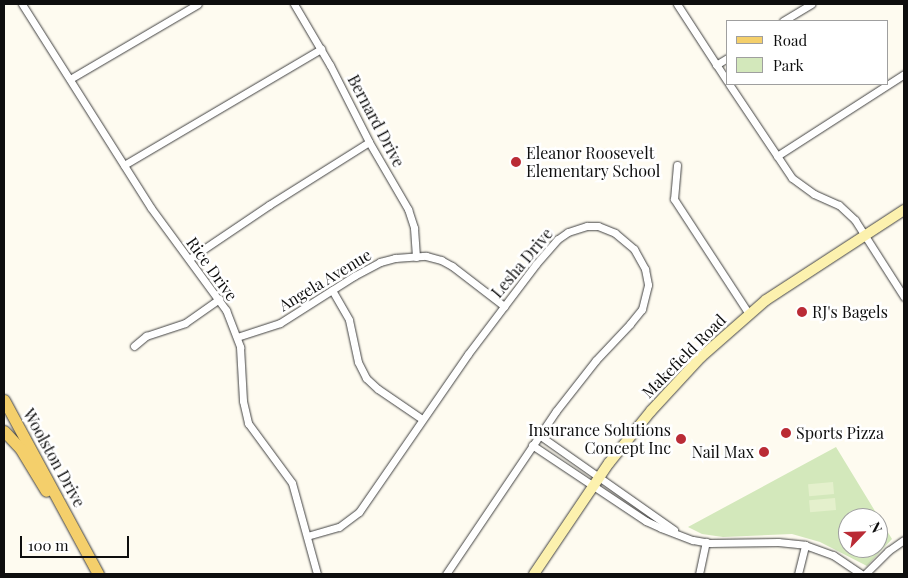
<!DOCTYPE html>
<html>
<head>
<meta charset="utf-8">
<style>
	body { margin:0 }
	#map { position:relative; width:908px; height:578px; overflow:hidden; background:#fefbf0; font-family:"Playfair Display",serif }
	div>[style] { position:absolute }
	.green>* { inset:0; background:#d3e8bb }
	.pitch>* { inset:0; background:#e4f0cc; transform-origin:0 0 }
	.roads { filter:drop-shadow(0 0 1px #414141) drop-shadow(0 0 1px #414141) }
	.street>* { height:7px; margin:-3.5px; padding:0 3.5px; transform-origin:3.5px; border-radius:3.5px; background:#fff }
	.secondary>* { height:10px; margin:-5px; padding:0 5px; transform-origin:5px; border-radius:5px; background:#fcf1ae }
	.primary>* { height:11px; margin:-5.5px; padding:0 5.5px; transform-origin:5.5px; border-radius:5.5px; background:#f4cf6b }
	.dots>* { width:14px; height:14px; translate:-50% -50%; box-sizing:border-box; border:2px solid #fff; border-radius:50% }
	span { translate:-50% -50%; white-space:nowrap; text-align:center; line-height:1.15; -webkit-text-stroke:5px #fff; paint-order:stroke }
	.street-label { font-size:16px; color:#0e0e0e }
	.poi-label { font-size:16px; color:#0e0e0e }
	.left { translate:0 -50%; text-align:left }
	.right { translate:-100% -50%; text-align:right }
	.frame { position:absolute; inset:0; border:5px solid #0e0e0e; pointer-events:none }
	.legend { position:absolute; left:726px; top:20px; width:162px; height:65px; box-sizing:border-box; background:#fff; border:1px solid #9f9f9f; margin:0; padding:6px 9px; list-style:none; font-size:15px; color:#0e0e0e }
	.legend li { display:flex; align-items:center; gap:10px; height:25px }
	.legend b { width:25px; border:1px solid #9f9f9f }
	.north { position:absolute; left:838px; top:508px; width:50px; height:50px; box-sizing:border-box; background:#fff; border:1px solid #9f9f9f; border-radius:50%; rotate:66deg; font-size:14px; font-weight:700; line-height:20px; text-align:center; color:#0e0e0e }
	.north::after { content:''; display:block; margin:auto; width:18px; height:22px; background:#ba2b35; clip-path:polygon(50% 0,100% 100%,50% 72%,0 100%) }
	.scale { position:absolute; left:20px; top:536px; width:109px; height:22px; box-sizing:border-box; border:2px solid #0e0e0e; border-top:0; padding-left:6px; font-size:15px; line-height:18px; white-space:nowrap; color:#0e0e0e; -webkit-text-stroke:4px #fff; paint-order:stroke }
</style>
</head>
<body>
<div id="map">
	<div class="green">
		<div style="clip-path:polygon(evenodd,836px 447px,892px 539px,867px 566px,820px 542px,792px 534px,723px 537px,702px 534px,688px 527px,836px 447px,848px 518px,878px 518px,878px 548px,848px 548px,848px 518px)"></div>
	</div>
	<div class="pitch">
		<div style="left:833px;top:482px;width:12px;height:25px;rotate:85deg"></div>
		<div style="left:835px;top:498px;width:12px;height:26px;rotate:85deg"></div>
	</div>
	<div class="roads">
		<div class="street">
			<div style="left:22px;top:4px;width:241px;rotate:57.7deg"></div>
			<div style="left:151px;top:208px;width:127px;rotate:53.7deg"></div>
			<div style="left:226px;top:310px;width:40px;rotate:69deg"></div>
			<div style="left:240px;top:347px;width:54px;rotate:86.8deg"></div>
			<div style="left:243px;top:401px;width:23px;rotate:77deg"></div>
			<div style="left:248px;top:423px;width:74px;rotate:53.7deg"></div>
			<div style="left:292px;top:483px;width:94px;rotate:74.6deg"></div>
			<div style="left:294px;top:4px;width:71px;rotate:59.5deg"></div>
			<div style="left:330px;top:65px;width:86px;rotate:63.1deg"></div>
			<div style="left:369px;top:142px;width:78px;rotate:59.8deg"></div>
			<div style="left:408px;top:209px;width:20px;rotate:72deg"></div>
			<div style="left:414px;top:228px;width:29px;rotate:86deg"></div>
			<div style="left:677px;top:4px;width:92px;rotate:57deg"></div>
			<div style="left:783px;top:21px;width:33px;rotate:-31deg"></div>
			<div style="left:716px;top:65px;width:13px;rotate:-32deg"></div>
			<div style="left:70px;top:79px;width:148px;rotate:-30.4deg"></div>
			<div style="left:729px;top:84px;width:113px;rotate:56.2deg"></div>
			<div style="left:792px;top:178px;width:27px;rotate:36deg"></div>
			<div style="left:814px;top:194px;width:27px;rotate:24deg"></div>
			<div style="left:839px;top:205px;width:22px;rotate:43deg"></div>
			<div style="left:855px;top:220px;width:91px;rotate:57.5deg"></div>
			<div style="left:777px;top:156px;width:151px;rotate:-32.8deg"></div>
			<div style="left:124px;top:165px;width:229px;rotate:-30.5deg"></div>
			<div style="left:677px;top:165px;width:34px;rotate:95deg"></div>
			<div style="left:674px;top:199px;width:137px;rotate:56.9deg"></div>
			<div style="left:189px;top:259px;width:97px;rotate:-34deg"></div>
			<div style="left:269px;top:205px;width:118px;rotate:-32.2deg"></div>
			<div style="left:332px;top:290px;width:34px;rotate:60deg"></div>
			<div style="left:349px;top:320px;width:43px;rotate:77.9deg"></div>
			<div style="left:358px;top:362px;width:18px;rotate:63deg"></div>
			<div style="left:366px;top:378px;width:16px;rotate:43deg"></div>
			<div style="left:378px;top:389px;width:53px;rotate:34.3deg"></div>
			<div style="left:237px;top:337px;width:45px;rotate:-18deg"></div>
			<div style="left:280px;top:323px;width:88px;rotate:-32.4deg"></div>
			<div style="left:354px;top:276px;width:30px;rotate:-28deg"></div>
			<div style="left:380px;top:262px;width:16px;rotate:-15deg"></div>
			<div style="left:395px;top:258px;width:31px;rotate:-4deg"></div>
			<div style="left:426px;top:256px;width:16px;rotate:15deg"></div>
			<div style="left:441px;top:260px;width:13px;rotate:29deg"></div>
			<div style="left:452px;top:266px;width:66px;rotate:37.6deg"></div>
			<div style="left:134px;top:346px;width:16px;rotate:-40deg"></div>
			<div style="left:146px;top:336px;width:41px;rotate:-18.4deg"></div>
			<div style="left:185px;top:323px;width:42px;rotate:-35.2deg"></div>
			<div style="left:539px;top:435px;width:165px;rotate:35.1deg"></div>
			<div style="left:532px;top:445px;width:137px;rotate:33.7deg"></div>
			<div style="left:646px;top:521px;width:17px;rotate:25deg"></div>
			<div style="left:661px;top:528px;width:34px;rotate:21deg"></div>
			<div style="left:693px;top:540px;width:17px;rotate:10deg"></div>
			<div style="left:710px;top:543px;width:68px;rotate:-0.8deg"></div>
			<div style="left:778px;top:542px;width:27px;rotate:6deg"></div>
			<div style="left:805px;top:545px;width:30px;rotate:20deg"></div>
			<div style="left:833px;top:555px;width:34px;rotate:34deg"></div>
			<div style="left:307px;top:536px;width:33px;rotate:-16deg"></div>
			<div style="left:339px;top:527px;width:25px;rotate:-37deg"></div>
			<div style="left:359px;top:512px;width:192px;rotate:-55.4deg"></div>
			<div style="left:468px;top:354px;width:113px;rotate:-52.9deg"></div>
			<div style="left:536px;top:264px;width:33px;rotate:-49deg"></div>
			<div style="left:558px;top:239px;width:12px;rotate:-35deg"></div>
			<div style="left:568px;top:232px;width:20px;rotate:-18deg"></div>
			<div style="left:587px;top:226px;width:11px"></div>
			<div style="left:598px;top:226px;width:18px;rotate:22deg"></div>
			<div style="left:615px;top:233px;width:25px;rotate:40deg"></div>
			<div style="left:634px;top:249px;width:23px;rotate:61deg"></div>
			<div style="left:645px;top:269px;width:16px;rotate:79deg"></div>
			<div style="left:648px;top:285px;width:25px;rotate:104deg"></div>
			<div style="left:642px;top:309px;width:19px;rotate:129deg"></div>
			<div style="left:630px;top:324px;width:50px;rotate:133.4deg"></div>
			<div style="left:596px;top:360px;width:65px;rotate:128.1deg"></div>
			<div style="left:556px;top:411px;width:197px;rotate:124deg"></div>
			<div style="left:699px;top:574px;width:33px;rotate:-78deg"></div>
			<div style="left:798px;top:574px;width:30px;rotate:-76deg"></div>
			<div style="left:865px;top:574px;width:33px;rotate:-45deg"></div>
			<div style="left:888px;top:551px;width:19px;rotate:-35deg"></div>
		</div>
		<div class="secondary">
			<div style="left:534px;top:574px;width:134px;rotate:-56deg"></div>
			<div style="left:609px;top:463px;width:67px;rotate:-51.1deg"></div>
			<div style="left:651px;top:411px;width:74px;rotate:-47.2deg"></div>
			<div style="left:701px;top:357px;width:86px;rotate:-41.2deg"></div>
			<div style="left:766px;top:300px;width:165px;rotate:-33.1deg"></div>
		</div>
		<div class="primary">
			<div style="left:4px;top:400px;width:198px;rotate:61.6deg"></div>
			<div style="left:4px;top:431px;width:23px;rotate:47deg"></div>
			<div style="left:20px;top:448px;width:50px;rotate:58.8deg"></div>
		</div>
	</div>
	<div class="dots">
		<div style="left:516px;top:162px;background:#ba2b35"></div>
		<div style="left:802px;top:312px;background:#ba2b35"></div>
		<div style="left:786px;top:433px;background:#ba2b35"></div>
		<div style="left:681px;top:439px;background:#ba2b35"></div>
		<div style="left:764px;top:452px;background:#ba2b35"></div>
	</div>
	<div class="street-label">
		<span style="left:376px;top:121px;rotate:62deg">Bernard Drive</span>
		<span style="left:522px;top:263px;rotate:-50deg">Lesha Drive</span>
		<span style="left:212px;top:269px;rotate:54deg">Rice Drive</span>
		<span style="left:325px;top:280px;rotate:-31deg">Angela Avenue</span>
		<span style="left:684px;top:356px;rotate:-45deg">Makefield Road</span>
		<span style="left:54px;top:458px;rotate:61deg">Woolston Drive</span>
	</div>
	<div class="poi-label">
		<span class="left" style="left:526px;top:162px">Eleanor Roosevelt<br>Elementary School</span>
		<span class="left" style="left:812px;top:312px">RJ's Bagels</span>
		<span class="right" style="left:671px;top:439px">Insurance Solutions<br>Concept Inc</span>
		<span class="left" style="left:796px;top:433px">Sports Pizza</span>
		<span class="right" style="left:754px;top:452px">Nail Max</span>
	</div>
	<div class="frame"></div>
	<ul class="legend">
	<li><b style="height:6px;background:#f4cf6b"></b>Road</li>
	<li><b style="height:14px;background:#d3e8bb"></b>Park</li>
	</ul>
	<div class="north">N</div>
	<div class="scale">100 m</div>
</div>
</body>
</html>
